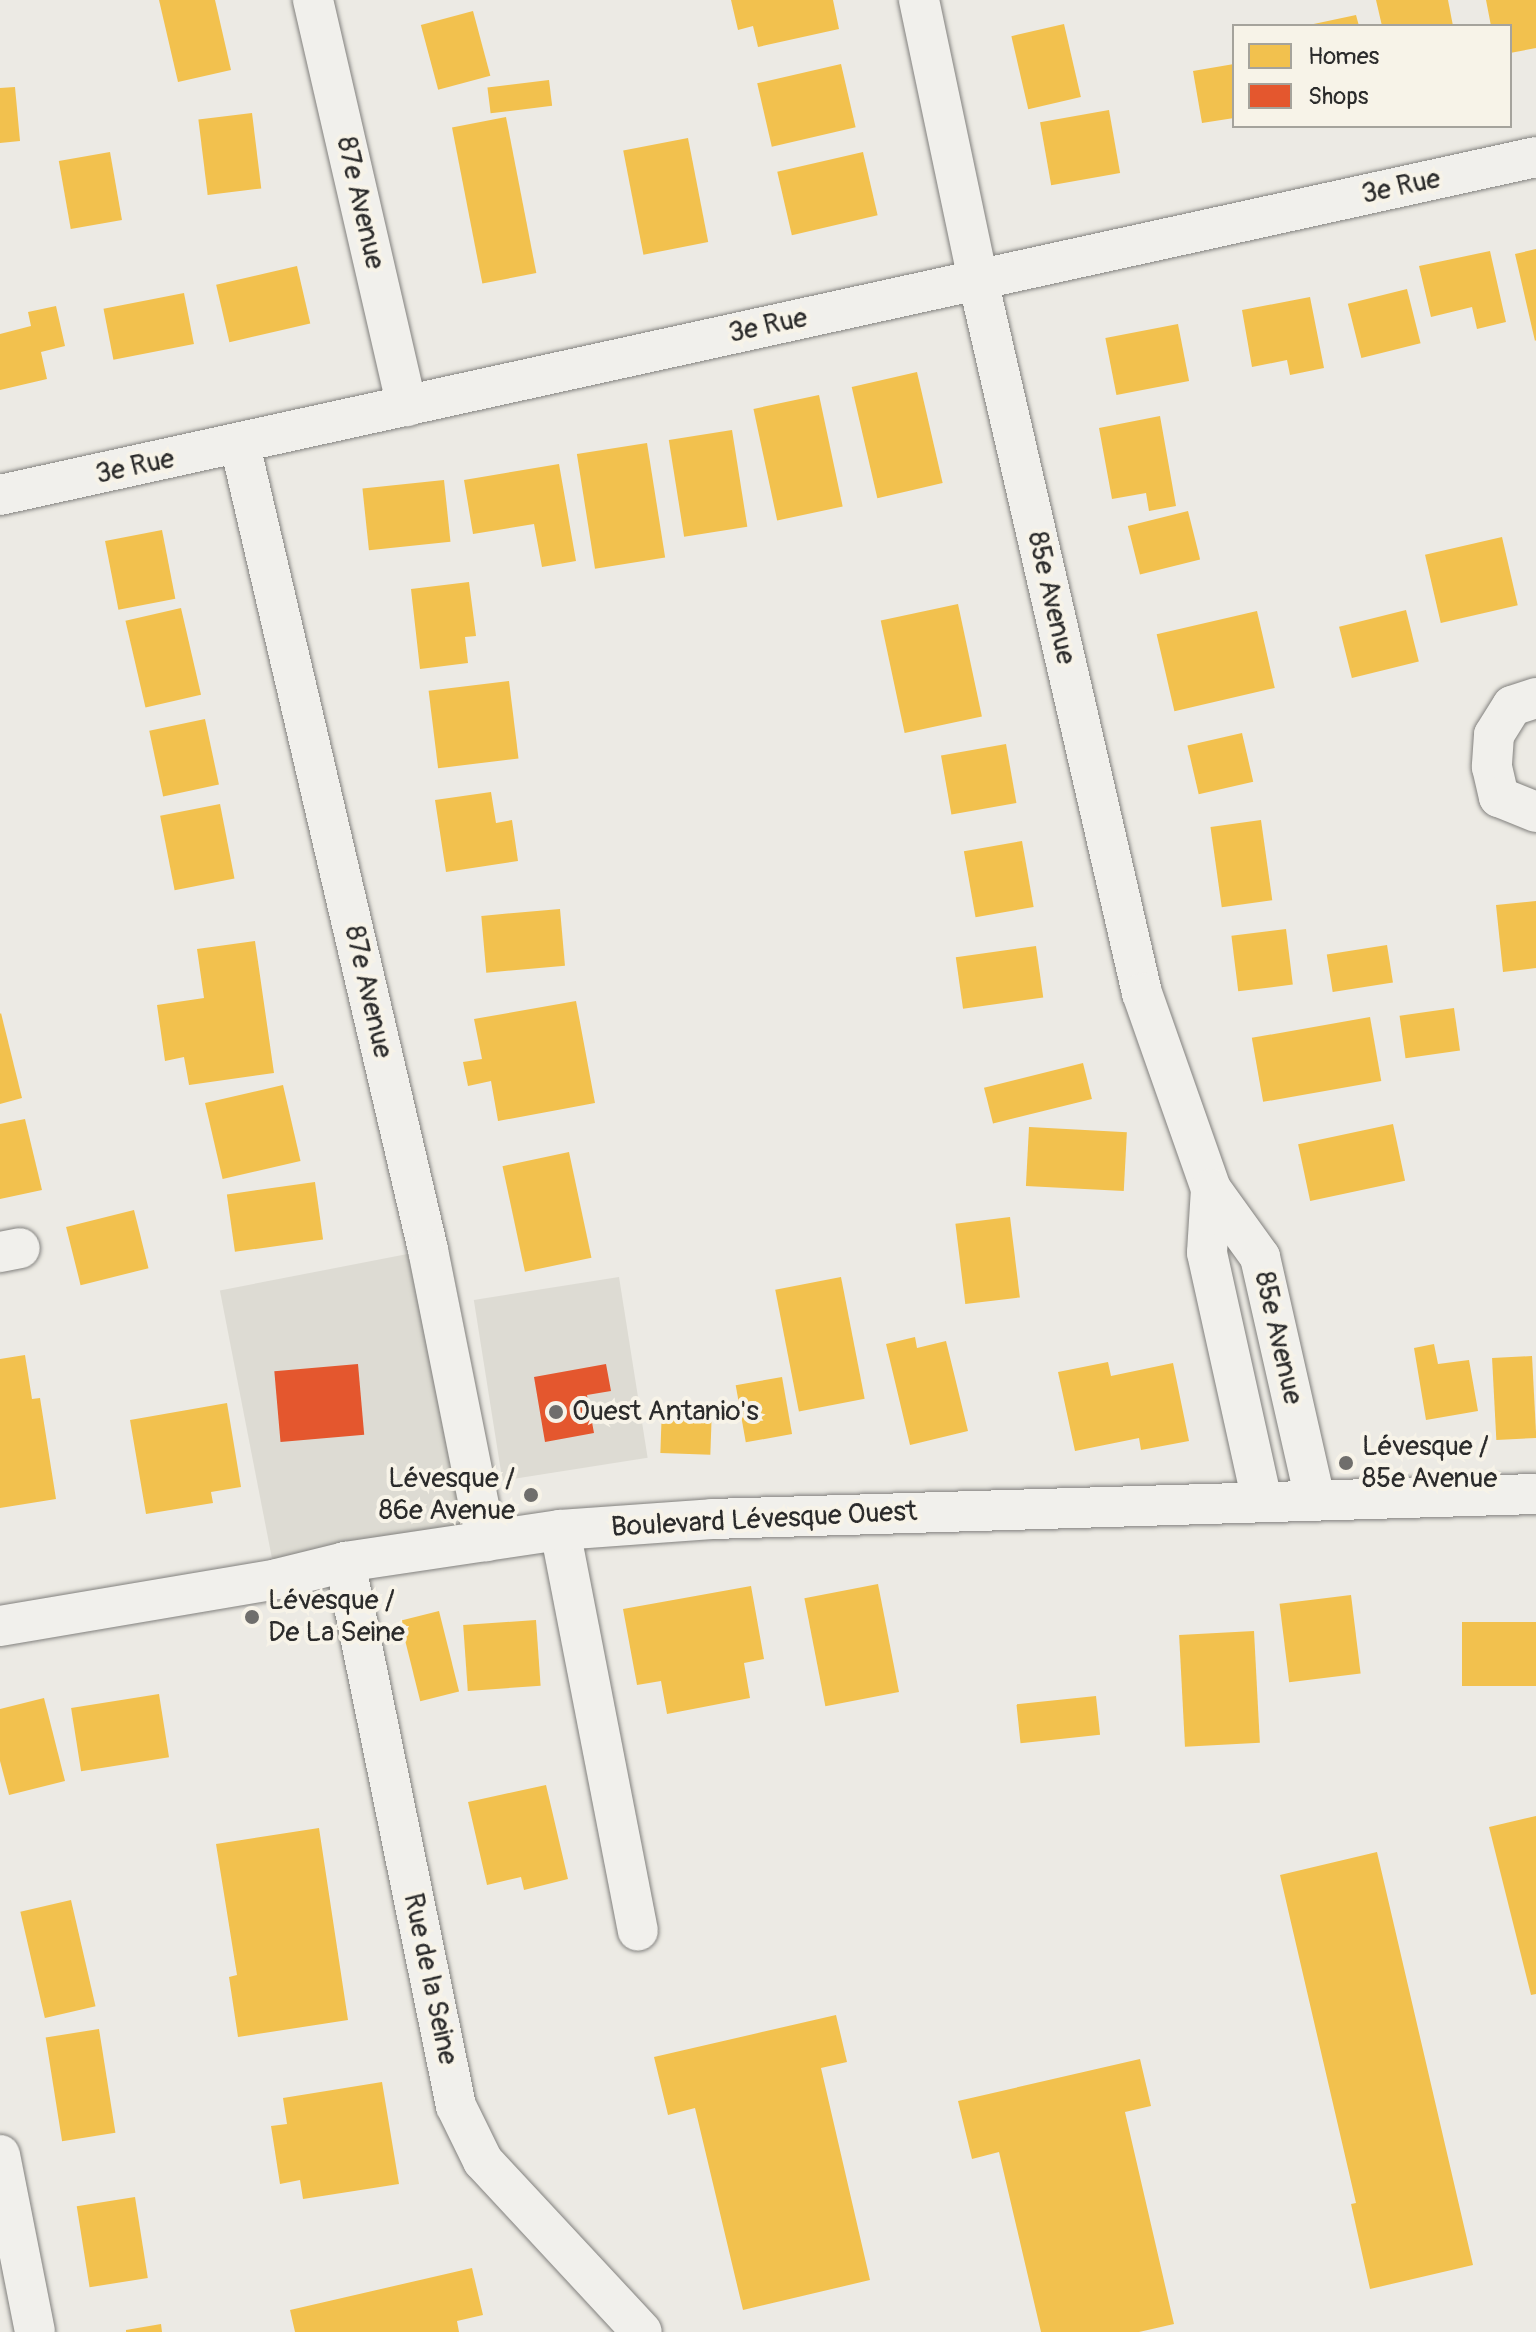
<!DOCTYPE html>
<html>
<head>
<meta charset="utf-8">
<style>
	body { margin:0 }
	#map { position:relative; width:1536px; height:2332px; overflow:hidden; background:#eceae4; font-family:Pangolin,sans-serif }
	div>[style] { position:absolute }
	.built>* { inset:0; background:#dddbd3; transform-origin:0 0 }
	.homes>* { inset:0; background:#f2c14e; transform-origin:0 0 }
	.shops>* { inset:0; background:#e4572e; transform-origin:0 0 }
	.roads { filter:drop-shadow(0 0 2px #82817e) drop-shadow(0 0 2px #82817e) }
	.minor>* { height:40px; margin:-20px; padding:0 20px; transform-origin:20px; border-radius:20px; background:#f1f0ec }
	.dots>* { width:22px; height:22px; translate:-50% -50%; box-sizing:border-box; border:4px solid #f7f3e8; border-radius:50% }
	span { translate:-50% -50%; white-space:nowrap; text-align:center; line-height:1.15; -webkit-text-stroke:8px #f7f3e8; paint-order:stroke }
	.street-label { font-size:28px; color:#2b2b2b }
	.poi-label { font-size:28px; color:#2b2b2b }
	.left { translate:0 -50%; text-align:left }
	.right { translate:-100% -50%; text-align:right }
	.legend { position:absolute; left:1232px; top:24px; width:280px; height:104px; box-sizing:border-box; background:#f7f3e8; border:2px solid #a5a39c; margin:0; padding:10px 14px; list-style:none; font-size:24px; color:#2b2b2b }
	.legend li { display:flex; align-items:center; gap:16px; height:40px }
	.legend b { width:40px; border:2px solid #a5a39c }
</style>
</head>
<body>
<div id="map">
	<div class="built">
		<div style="left:428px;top:1250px;width:297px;height:212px;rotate:79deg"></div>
		<div style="left:619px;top:1277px;width:183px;height:147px;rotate:81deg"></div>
	</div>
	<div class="homes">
		<div style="clip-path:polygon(159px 0,215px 0,231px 70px,178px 82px)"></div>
		<div style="clip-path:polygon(731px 0,833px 0,839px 29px,758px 47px,753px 26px,738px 30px)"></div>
		<div style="clip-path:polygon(1376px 0,1448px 0,1453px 26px,1382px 26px)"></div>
		<div style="clip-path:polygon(1486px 0,1536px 0,1536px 48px,1510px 53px,1510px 26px,1491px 26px)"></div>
		<div style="left:473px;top:11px;width:67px;height:54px;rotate:75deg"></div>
		<div style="clip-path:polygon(1356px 15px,1359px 26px,1309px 26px,1309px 25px)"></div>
		<div style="left:1064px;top:24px;width:75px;height:54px;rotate:77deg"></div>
		<div style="left:841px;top:64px;width:65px;height:86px;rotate:77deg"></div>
		<div style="clip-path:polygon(1234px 64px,1234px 118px,1202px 123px,1193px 71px)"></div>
		<div style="left:549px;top:80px;width:26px;height:62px;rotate:83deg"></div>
		<div style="clip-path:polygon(15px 87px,20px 141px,0 143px,0 88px)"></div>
		<div style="left:1109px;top:110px;width:64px;height:70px;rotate:80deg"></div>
		<div style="left:252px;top:113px;width:76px;height:54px;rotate:83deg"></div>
		<div style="left:506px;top:117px;width:159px;height:55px;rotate:79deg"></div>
		<div style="left:688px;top:138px;width:106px;height:66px;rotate:79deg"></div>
		<div style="left:110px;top:152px;width:69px;height:52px;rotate:80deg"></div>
		<div style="left:863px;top:152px;width:65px;height:88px;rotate:77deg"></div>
		<div style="clip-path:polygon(1536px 249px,1536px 340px,1535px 341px,1515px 254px)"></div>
		<div style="clip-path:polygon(1490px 251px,1506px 322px,1477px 329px,1472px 307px,1431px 317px,1419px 266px)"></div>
		<div style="left:297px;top:266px;width:59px;height:83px;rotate:77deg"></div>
		<div style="left:1407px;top:289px;width:56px;height:61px;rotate:76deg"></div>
		<div style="left:184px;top:293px;width:52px;height:82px;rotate:79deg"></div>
		<div style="clip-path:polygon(1310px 297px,1324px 368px,1290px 375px,1287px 360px,1252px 367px,1242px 310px)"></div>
		<div style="clip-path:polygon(56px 306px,65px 346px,41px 352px,47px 379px,0 390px,0 334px,31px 326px,28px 312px)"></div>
		<div style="left:1178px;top:324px;width:58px;height:74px;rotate:79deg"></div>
		<div style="left:917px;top:372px;width:114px;height:67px;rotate:77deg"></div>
		<div style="left:819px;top:395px;width:114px;height:67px;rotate:78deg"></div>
		<div style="clip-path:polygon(1160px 416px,1176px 506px,1149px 511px,1146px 493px,1112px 499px,1099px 428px)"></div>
		<div style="left:732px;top:430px;width:98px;height:64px;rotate:81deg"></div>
		<div style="left:647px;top:443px;width:116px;height:71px;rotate:81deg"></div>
		<div style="clip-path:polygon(559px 464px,576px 561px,542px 567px,534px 524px,473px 534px,464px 480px)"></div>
		<div style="left:444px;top:480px;width:62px;height:82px;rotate:84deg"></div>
		<div style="left:1188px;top:511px;width:50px;height:62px;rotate:76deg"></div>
		<div style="left:162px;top:530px;width:70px;height:58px;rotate:79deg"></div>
		<div style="left:1502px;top:537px;width:70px;height:79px;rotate:77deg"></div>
		<div style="clip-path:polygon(469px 582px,476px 636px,465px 637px,468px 663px,420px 669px,411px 589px)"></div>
		<div style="left:958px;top:604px;width:115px;height:79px;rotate:78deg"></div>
		<div style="left:181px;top:608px;width:89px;height:57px;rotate:77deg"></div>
		<div style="left:1406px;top:610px;width:53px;height:69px;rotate:76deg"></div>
		<div style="left:1257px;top:611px;width:79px;height:103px;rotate:77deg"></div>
		<div style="left:509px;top:681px;width:78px;height:81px;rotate:83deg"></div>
		<div style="left:205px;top:719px;width:67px;height:57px;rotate:78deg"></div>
		<div style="left:1242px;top:733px;width:50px;height:56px;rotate:77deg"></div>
		<div style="left:1006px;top:744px;width:60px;height:66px;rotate:80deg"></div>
		<div style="clip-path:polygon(491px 792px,496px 823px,512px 820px,518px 861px,446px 872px,435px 800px)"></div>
		<div style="left:220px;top:804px;width:76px;height:61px;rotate:79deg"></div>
		<div style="left:1261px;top:820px;width:81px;height:51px;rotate:82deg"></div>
		<div style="left:1022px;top:841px;width:67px;height:59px;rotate:80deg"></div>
		<div style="clip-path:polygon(1536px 901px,1536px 968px,1503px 972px,1496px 905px)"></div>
		<div style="left:560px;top:909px;width:57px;height:79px;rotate:85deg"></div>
		<div style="left:1286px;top:929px;width:56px;height:55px;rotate:83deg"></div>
		<div style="clip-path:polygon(255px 941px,274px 1073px,189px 1085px,184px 1057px,165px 1061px,157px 1005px,204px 998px,197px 949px)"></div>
		<div style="left:1387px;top:945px;width:38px;height:61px;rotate:81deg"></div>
		<div style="left:1036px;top:946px;width:52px;height:81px;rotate:82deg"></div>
		<div style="clip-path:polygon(576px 1001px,595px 1103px,498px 1121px,491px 1081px,468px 1086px,463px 1062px,482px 1059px,474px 1019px)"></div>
		<div style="left:1454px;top:1008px;width:43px;height:55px;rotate:82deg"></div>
		<div style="clip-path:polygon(1px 1013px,22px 1098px,0 1104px,0 1014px)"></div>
		<div style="left:1370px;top:1017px;width:65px;height:120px;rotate:80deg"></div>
		<div style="left:1083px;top:1063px;width:37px;height:102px;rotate:76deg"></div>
		<div style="left:283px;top:1085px;width:78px;height:80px;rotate:77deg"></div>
		<div style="clip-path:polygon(25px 1119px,42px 1190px,0 1199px,0 1124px)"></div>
		<div style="left:1393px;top:1124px;width:58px;height:97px;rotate:78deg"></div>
		<div style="left:1029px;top:1127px;width:98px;height:59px;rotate:3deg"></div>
		<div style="left:569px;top:1152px;width:108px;height:68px;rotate:78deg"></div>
		<div style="left:315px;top:1182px;width:58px;height:89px;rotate:82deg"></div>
		<div style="left:134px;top:1210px;width:60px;height:70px;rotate:76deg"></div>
		<div style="left:1010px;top:1217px;width:81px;height:55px;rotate:83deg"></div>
		<div style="left:841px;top:1277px;width:124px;height:67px;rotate:79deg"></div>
		<div style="clip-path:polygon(915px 1337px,917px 1348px,946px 1341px,968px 1431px,910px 1445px,886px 1344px)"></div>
		<div style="clip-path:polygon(1434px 1344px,1438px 1364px,1469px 1360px,1478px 1411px,1426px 1420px,1414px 1348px)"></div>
		<div style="clip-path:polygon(25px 1355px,32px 1399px,40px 1398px,56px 1499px,0 1508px,0 1359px)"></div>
		<div style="left:1532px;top:1356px;width:82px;height:40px;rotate:87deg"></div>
		<div style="clip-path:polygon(1108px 1362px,1111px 1376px,1173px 1363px,1189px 1441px,1141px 1450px,1139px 1438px,1075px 1451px,1058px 1372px)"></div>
		<div style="left:782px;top:1377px;width:58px;height:47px;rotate:80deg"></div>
		<div style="clip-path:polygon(227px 1403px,241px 1487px,211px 1492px,213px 1503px,146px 1514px,130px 1420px)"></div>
		<div style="left:662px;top:1406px;width:50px;height:47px;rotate:2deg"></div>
		<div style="left:878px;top:1584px;width:110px;height:75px;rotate:79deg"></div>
		<div style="clip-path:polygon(751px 1586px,764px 1659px,744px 1663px,750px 1698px,667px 1714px,661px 1681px,637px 1685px,623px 1609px)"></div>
		<div style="left:1351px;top:1595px;width:79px;height:72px;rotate:83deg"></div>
		<div style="left:439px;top:1611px;width:83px;height:40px;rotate:76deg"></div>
		<div style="left:536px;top:1620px;width:66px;height:73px;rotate:86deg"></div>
		<div style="left:1536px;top:1622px;width:64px;height:74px;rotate:90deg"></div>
		<div style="left:1254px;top:1631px;width:112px;height:75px;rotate:87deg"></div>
		<div style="left:159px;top:1694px;width:64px;height:89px;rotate:81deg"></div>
		<div style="left:1096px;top:1696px;width:39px;height:80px;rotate:84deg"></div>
		<div style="clip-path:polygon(44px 1698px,65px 1781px,9px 1795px,0 1761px,0 1709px)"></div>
		<div style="clip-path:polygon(546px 1785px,568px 1879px,524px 1890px,521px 1877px,487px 1885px,468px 1802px)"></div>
		<div style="clip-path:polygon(1536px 1816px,1536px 1994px,1531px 1995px,1489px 1827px)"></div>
		<div style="clip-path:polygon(319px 1828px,348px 2020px,238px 2037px,229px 1977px,237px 1975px,216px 1844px)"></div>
		<div style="clip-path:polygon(1377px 1852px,1473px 2265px,1370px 2289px,1351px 2204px,1356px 2203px,1280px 1875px)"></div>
		<div style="left:71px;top:1900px;width:109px;height:52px;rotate:77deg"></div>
		<div style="clip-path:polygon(836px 2015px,847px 2062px,821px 2068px,870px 2280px,743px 2310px,695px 2108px,668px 2115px,654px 2057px)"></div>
		<div style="left:99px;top:2029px;width:105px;height:54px;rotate:81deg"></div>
		<div style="clip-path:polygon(1140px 2059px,1151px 2106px,1125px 2112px,1174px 2324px,1139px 2332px,1041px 2332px,999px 2152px,972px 2159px,958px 2101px)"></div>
		<div style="clip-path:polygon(382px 2082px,399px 2184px,303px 2199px,300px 2180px,280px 2184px,271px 2126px,287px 2124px,283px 2098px)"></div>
		<div style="left:135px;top:2197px;width:82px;height:59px;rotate:81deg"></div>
		<div style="clip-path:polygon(472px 2268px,483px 2315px,457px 2321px,459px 2332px,295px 2332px,290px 2310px)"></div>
		<div style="clip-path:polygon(161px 2324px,162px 2332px,126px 2332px,126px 2330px)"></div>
	</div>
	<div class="shops">
		<div style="left:358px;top:1364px;width:71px;height:84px;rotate:85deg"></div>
		<div style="clip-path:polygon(606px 1364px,611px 1391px,587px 1395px,594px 1433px,545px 1442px,534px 1377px)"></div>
	</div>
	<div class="roads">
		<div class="minor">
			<div style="left:313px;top:0;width:417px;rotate:77deg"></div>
			<div style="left:919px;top:0;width:286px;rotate:78.1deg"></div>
			<div style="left:978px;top:280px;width:732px;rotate:77.05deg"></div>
			<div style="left:1142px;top:993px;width:208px;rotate:70.6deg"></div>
			<div style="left:1211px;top:1189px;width:84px;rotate:54.2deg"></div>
			<div style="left:1260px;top:1257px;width:248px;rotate:77.2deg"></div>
			<div style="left:240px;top:445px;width:827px;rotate:76.85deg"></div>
			<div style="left:428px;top:1250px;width:297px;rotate:78.7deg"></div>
			<div style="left:0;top:495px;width:1573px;rotate:-12.41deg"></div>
			<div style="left:1536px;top:698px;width:25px;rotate:162deg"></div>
			<div style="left:1512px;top:706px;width:34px;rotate:122deg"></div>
			<div style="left:1494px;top:735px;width:32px;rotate:94deg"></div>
			<div style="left:1492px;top:767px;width:31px;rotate:77deg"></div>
			<div style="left:1499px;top:797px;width:40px;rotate:22deg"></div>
			<div style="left:1211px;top:1189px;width:64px;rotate:93.6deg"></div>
			<div style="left:1207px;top:1253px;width:254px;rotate:77.5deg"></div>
			<div style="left:0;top:1252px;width:20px;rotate:-11deg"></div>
			<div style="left:560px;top:1530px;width:408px;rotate:79deg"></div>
			<div style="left:345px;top:1562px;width:555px;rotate:78.47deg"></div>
			<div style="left:456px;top:2106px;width:61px;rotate:63.9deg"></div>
			<div style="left:483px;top:2161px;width:233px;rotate:47.1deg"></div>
			<div style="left:0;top:1626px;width:281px;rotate:-9.6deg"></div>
			<div style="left:277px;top:1579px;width:70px;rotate:-14deg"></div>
			<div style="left:345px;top:1562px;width:217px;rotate:-8.5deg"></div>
			<div style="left:560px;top:1530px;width:152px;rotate:-4.1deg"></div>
			<div style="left:712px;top:1519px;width:824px;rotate:-1.74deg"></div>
			<div style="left:0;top:2155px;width:180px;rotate:78.8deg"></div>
		</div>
	</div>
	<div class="dots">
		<div style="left:556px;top:1412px;background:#6f6e6c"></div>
		<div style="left:1346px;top:1463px;background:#6f6e6c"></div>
		<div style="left:531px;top:1495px;background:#6f6e6c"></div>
		<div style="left:252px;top:1617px;background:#6f6e6c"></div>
	</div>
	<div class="street-label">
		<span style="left:1401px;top:187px;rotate:-12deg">3e Rue</span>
		<span style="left:360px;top:203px;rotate:77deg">87e Avenue</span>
		<span style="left:768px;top:326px;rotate:-12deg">3e Rue</span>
		<span style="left:135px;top:467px;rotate:-12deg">3e Rue</span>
		<span style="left:1051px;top:598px;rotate:77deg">85e Avenue</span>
		<span style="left:368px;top:992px;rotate:77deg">87e Avenue</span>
		<span style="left:1278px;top:1338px;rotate:77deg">85e Avenue</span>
		<span style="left:764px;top:1520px;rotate:-3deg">Boulevard Lévesque Ouest</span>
		<span style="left:430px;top:1979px;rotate:78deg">Rue de la Seine</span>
	</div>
	<div class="poi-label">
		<span class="left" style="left:572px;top:1412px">Ouest Antanio's</span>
		<span class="left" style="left:1362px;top:1463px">Lévesque /<br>85e Avenue</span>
		<span class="right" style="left:515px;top:1495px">Lévesque /<br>86e Avenue</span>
		<span class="left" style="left:268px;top:1617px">Lévesque /<br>De La Seine</span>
	</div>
	<ul class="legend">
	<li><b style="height:22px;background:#f2c14e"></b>Homes</li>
	<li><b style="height:22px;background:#e4572e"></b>Shops</li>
	</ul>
</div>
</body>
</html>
